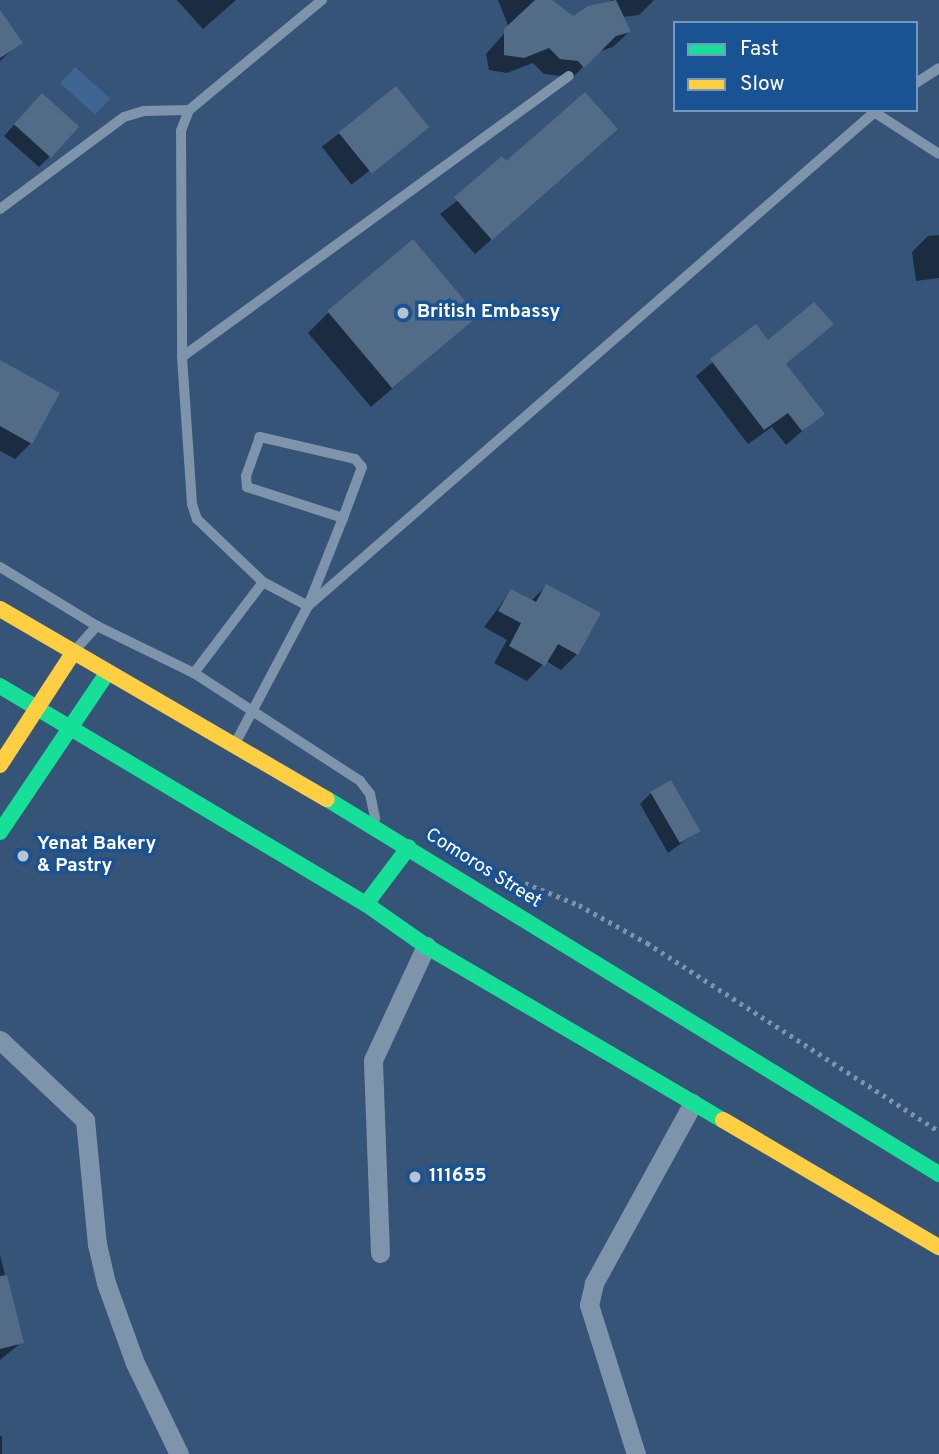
<!DOCTYPE html>
<html>
<head>
<meta charset="utf-8">
<style>
	body { margin:0 }
	#map { position:relative; width:939px; height:1454px; overflow:hidden; background:#355478; font-family:Overpass,sans-serif }
	div>[style] { position:absolute }
	.water>* { inset:0; background:#3f6693; transform-origin:0 0 }
	.shadow>* { inset:0; background:#0007; transform-origin:0 0 }
	.building>* { inset:0; background:#526b87; transform-origin:0 0 }
	.path>* { height:4.5px; margin-top:-2.25px; transform-origin:0; background:repeating-linear-gradient(90deg,#7e94ab 0 3.5px,transparent 0 8.5px) }
	.lane>* { height:10px; margin:-5px; padding:0 5px; transform-origin:5px; border-radius:5px; background:#7e94ab }
	.street>* { height:19px; margin:-9.5px; padding:0 9.5px; transform-origin:9.5px; border-radius:9.5px; background:#7e94ab }
	.fast>* { height:16px; margin:-8px; padding:0 8px; transform-origin:8px; border-radius:8px; background:#16e098 }
	.slow>* { height:16px; margin:-8px; padding:0 8px; transform-origin:8px; border-radius:8px; background:#ffcf43 }
	.dots>* { width:19px; height:19px; translate:-50% -50%; box-sizing:border-box; border:4px solid #1a5393; border-radius:50% }
	span { translate:-50% -50%; white-space:nowrap; text-align:center; line-height:1.15; -webkit-text-stroke:7px #1a5393; paint-order:stroke }
	.poi-label { font-size:19px; color:#fff; font-weight:700 }
	.left { translate:0 -50%; text-align:left }
	.street-label { font-size:19px; color:#fff }
	.legend { position:absolute; left:673px; top:21px; width:245px; height:91px; box-sizing:border-box; background:#1a5393; border:2px solid #7698be; margin:0; padding:9px 12px; list-style:none; font-size:21px; color:#fff }
	.legend li { display:flex; align-items:center; gap:14px; height:35px }
	.legend b { width:35px; border:2px solid #7698be }
</style>
</head>
<body>
<div id="map">
	<div class="water">
		<div style="left:75px;top:67px;width:47px;height:22px;rotate:42deg"></div>
	</div>
	<div class="shadow">
		<div style="clip-path:polygon(177px 0,236px 0,203px 29px)"></div>
		<div style="clip-path:polygon(498px 0,551px 0,573px 18px,612px 0,654px 0,639px 15px,622px 17px,629px 32px,613px 47px,598px 52px,567px 83px,561px 76px,544px 74px,533px 63px,507px 73px,489px 70px,486px 54px,509px 28px)"></div>
		<div style="clip-path:polygon(0 13px,20px 42px,0 61px)"></div>
		<div style="left:396px;top:89px;width:48px;height:94px;rotate:52deg"></div>
		<div style="clip-path:polygon(31px 106px,50px 156px,39px 167px,4px 136px)"></div>
		<div style="clip-path:polygon(616px 129px,475px 254px,440px 214px,506px 163px)"></div>
		<div style="clip-path:polygon(939px 235px,939px 278px,916px 281px,912px 252px,928px 236px)"></div>
		<div style="clip-path:polygon(329px 312px,476px 316px,371px 407px,308px 333px)"></div>
		<div style="clip-path:polygon(831px 324px,785px 365px,822px 414px,786px 445px,772px 427px,748px 444px,696px 376px,755px 327px,768px 343px)"></div>
		<div style="clip-path:polygon(0 362px,31px 443px,15px 459px,0 451px)"></div>
		<div style="clip-path:polygon(546px 586px,577px 654px,561px 670px,546px 661px,527px 681px,494px 663px,507px 640px,484px 627px,511px 591px,531px 601px)"></div>
		<div style="clip-path:polygon(651px 793px,698px 831px,668px 853px,640px 804px)"></div>
		<div style="clip-path:polygon(0 1255px,22px 1342px,0 1360px)"></div>
		<div style="left:2px;top:1436px;width:18px;height:2px;rotate:90deg"></div>
	</div>
	<div class="building">
		<div style="clip-path:polygon(535px 0,552px 0,573px 16px,588px 6px,616px 0,631px 32px,616px 36px,584px 68px,578px 61px,560px 59px,549px 48px,524px 58px,504px 55px,504px 29px)"></div>
		<div style="clip-path:polygon(0 10px,23px 43px,0 58px)"></div>
		<div style="left:396px;top:86px;width:53px;height:74px;rotate:51deg"></div>
		<div style="clip-path:polygon(585px 92px,618px 129px,492px 240px,454px 197px,502px 156px,506px 161px)"></div>
		<div style="left:42px;top:93px;width:50px;height:42px;rotate:42deg"></div>
		<div style="left:413px;top:239px;width:101px;height:112px;rotate:50deg"></div>
		<div style="clip-path:polygon(814px 302px,834px 324px,786px 364px,825px 414px,802px 431px,788px 413px,764px 430px,710px 359px,756px 324px,768px 340px)"></div>
		<div style="clip-path:polygon(0 360px,60px 393px,32px 444px,0 426px)"></div>
		<div style="clip-path:polygon(546px 584px,601px 613px,578px 655px,558px 644px,545px 666px,509px 646px,521px 623px,498px 611px,511px 589px,536px 602px)"></div>
		<div style="left:671px;top:780px;width:59px;height:24px;rotate:60deg"></div>
		<div style="clip-path:polygon(7px 1275px,24px 1343px,0 1349px,0 1276px)"></div>
	</div>
	<div class="path">
		<div style="left:525px;top:883px;width:58px;rotate:22.2deg"></div>
		<div style="left:579px;top:905px;width:78px;rotate:29.2deg"></div>
		<div style="left:647px;top:943px;width:347px;rotate:32.8deg"></div>
	</div>
	<div class="lane">
		<div style="left:322px;top:0;width:173px;rotate:140.4deg"></div>
		<div style="left:189px;top:110px;width:22px;rotate:111deg"></div>
		<div style="left:181px;top:131px;width:226px;rotate:89.7deg"></div>
		<div style="left:182px;top:357px;width:147px;rotate:86.1deg"></div>
		<div style="left:192px;top:504px;width:16px;rotate:72deg"></div>
		<div style="left:197px;top:519px;width:91px;rotate:43.7deg"></div>
		<div style="left:263px;top:582px;width:51px;rotate:28.1deg"></div>
		<div style="left:308px;top:606px;width:755px;rotate:-41.08deg"></div>
		<div style="left:916px;top:83px;width:27px;rotate:-33deg"></div>
		<div style="left:874px;top:112px;width:77px;rotate:32.9deg"></div>
		<div style="left:0;top:209px;width:154px;rotate:-36.6deg"></div>
		<div style="left:124px;top:117px;width:21px;rotate:-17deg"></div>
		<div style="left:144px;top:111px;width:45px;rotate:-1.3deg"></div>
		<div style="left:182px;top:357px;width:478px;rotate:-36deg"></div>
		<div style="left:0;top:567px;width:114px;rotate:31.3deg"></div>
		<div style="left:77px;top:648px;width:30px;rotate:-48deg"></div>
		<div style="left:97px;top:626px;width:108px;rotate:25.9deg"></div>
		<div style="left:194px;top:673px;width:114px;rotate:-52.8deg"></div>
		<div style="left:194px;top:673px;width:198px;rotate:33deg"></div>
		<div style="left:360px;top:781px;width:16px;rotate:52deg"></div>
		<div style="left:370px;top:794px;width:25px;rotate:78deg"></div>
		<div style="left:237px;top:740px;width:152px;rotate:-62.1deg"></div>
		<div style="left:308px;top:606px;width:95px;rotate:-68.3deg"></div>
		<div style="left:343px;top:518px;width:54px;rotate:-69.6deg"></div>
		<div style="left:362px;top:467px;width:11px;rotate:-131deg"></div>
		<div style="left:355px;top:459px;width:98px;rotate:-167deg"></div>
		<div style="left:260px;top:437px;width:41px;rotate:109.7deg"></div>
		<div style="left:246px;top:476px;width:11px;rotate:85deg"></div>
		<div style="left:247px;top:487px;width:101px;rotate:17.9deg"></div>
	</div>
	<div class="street">
		<div style="left:0;top:1040px;width:117px;rotate:43.3deg"></div>
		<div style="left:85px;top:1120px;width:125px;rotate:84.5deg"></div>
		<div style="left:97px;top:1244px;width:40px;rotate:77deg"></div>
		<div style="left:106px;top:1283px;width:85px;rotate:70.1deg"></div>
		<div style="left:135px;top:1363px;width:101px;rotate:64.2deg"></div>
		<div style="left:380px;top:1253px;width:193px;rotate:-92.1deg"></div>
		<div style="left:373px;top:1060px;width:126px;rotate:-65.1deg"></div>
		<div style="left:636px;top:1454px;width:156px;rotate:-107.5deg"></div>
		<div style="left:589px;top:1305px;width:23px;rotate:-77deg"></div>
		<div style="left:594px;top:1283px;width:205px;rotate:-61.2deg"></div>
	</div>
	<div class="fast">
		<div style="left:0;top:686px;width:426px;rotate:30.8deg"></div>
		<div style="left:366px;top:904px;width:73px;rotate:35deg"></div>
		<div style="left:426px;top:946px;width:344px;rotate:30.4deg"></div>
		<div style="left:327px;top:799px;width:718px;rotate:31.5deg"></div>
		<div style="left:0;top:832px;width:189px;rotate:-56deg"></div>
		<div style="left:366px;top:904px;width:71px;rotate:-53deg"></div>
	</div>
	<div class="slow">
		<div style="left:0;top:609px;width:378px;rotate:30.2deg"></div>
		<div style="left:0;top:765px;width:134px;rotate:-56.9deg"></div>
		<div style="left:723px;top:1120px;width:251px;rotate:30.5deg"></div>
	</div>
	<div class="dots">
		<div style="left:403px;top:313px;background:#b8c3d0"></div>
		<div style="left:23px;top:856px;background:#b8c3d0"></div>
		<div style="left:415px;top:1177px;background:#b8c3d0"></div>
	</div>
	<div class="poi-label">
		<span class="left" style="left:417px;top:313px">British Embassy</span>
		<span class="left" style="left:37px;top:856px">Yenat Bakery<br>&amp; Pastry</span>
		<span class="left" style="left:429px;top:1177px">111655</span>
	</div>
	<div class="street-label">
		<span style="left:483px;top:869px;rotate:32deg">Comoros Street</span>
	</div>
	<ul class="legend">
	<li><b style="height:9px;background:#16e098"></b>Fast</li>
	<li><b style="height:9px;background:#ffcf43"></b>Slow</li>
	</ul>
</div>
</body>
</html>
